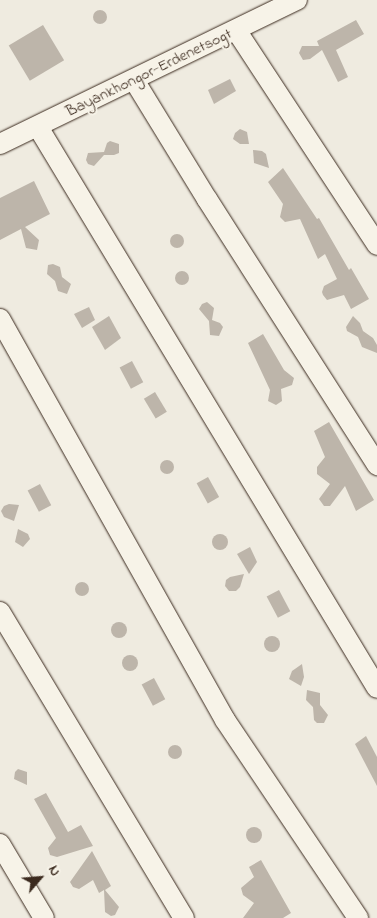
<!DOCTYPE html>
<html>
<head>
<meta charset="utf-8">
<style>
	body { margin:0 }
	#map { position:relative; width:377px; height:918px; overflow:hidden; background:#efebe0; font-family:"Indie Flower",sans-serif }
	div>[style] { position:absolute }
	.building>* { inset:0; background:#bdb5aa; transform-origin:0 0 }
	.round { border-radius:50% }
	.roads { filter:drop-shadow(0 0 1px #3b2a1e) drop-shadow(0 0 1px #3b2a1e) }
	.minor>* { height:20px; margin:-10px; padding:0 10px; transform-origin:10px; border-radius:10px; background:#f7f3e8 }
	span { translate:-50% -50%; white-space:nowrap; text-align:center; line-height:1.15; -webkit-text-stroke:4px #f7f3e8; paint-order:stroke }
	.street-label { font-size:16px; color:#3b2a1e }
	.north { position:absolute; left:15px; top:853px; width:50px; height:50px; -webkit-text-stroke:4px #f7f3e8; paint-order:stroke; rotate:63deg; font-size:14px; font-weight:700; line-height:20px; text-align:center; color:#3b2a1e }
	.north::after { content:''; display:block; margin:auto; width:18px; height:22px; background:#3b2a1e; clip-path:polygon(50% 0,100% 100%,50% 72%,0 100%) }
</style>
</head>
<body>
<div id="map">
	<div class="building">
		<div class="round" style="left:93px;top:10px;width:14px;height:14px"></div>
		<div style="clip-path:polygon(356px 20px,364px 34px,336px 50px,348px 77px,338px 82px,322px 50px,310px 59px,303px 60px,299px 53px,302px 46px,319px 46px,317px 41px)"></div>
		<div style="left:43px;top:25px;width:41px;height:40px;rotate:59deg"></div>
		<div style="clip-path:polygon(230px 79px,236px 91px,214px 104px,208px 90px)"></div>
		<div style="clip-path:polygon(240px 129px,247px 132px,249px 144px,240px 144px,233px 139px,235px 133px)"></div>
		<div style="clip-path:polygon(110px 141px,119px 144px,119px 153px,114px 155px,104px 155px,94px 166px,88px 164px,86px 160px,88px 153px,104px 152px,107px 143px)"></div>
		<div style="clip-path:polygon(253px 150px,262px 151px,266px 154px,269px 168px,254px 163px)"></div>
		<div style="clip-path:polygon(283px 168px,317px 219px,319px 218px,349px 270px,351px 268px,369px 299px,351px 309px,344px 295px,327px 300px,323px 295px,322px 292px,324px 286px,337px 279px,325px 254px,318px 259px,300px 219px,285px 222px,280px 217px,283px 204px,268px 182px)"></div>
		<div style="clip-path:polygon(34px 181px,50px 214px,25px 227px,39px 240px,37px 250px,26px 248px,21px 229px,0 240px,0 198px)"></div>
		<div class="round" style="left:170px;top:234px;width:14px;height:14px"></div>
		<div style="clip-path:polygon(53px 264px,60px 267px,62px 277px,71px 284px,67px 294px,58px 291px,55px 281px,47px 274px,48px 265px)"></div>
		<div class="round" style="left:175px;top:271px;width:14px;height:14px"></div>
		<div style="clip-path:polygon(207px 302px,214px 308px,212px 320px,220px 323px,223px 327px,219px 336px,210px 335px,209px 321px,199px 309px,202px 304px)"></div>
		<div style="clip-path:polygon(89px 307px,95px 320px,82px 328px,74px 314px)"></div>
		<div style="clip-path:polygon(109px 316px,121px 338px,105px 350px,92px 327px)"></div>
		<div style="clip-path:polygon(353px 316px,360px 323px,363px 331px,373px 338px,377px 345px,377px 353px,362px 347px,358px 337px,347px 331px,346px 327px)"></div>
		<div style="clip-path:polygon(263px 334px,284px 370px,294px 378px,292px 385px,281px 389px,282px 401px,276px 405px,268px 401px,270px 390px,248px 343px)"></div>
		<div style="left:132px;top:361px;width:24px;height:14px;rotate:62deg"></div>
		<div style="left:155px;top:392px;width:23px;height:13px;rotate:59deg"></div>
		<div style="clip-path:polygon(329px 422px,374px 500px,356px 511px,345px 486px,330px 506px,324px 506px,319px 499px,330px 484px,317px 474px,317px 467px,325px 457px,314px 431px)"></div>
		<div class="round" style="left:160px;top:460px;width:14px;height:14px"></div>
		<div style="left:208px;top:477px;width:23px;height:13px;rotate:61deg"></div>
		<div style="left:40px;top:484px;width:24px;height:14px;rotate:62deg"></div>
		<div style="clip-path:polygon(9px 504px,19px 505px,14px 521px,4px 517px,1px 511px,4px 506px)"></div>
		<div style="clip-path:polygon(18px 529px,28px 534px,30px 539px,23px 547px,15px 542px)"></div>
		<div class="round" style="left:212px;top:534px;width:16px;height:16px"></div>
		<div style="clip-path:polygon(250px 547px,257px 562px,249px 574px,237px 554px)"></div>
		<div style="clip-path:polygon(244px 574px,240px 587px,236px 591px,229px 591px,225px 586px,226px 580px,230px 577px)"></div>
		<div class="round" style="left:75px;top:582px;width:14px;height:14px"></div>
		<div style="left:279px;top:590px;width:24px;height:14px;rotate:62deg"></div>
		<div class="round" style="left:111px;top:622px;width:16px;height:16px"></div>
		<div class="round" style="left:264px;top:636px;width:16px;height:16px"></div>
		<div class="round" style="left:122px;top:655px;width:16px;height:16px"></div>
		<div style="clip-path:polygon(302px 664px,304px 677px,301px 686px,289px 679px,292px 671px)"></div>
		<div style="left:154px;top:678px;width:24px;height:14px;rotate:62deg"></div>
		<div style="clip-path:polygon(307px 690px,320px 693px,320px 705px,328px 715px,324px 723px,317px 723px,314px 720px,313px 707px,306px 700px)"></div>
		<div style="clip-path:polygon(366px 736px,377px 757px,377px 786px,355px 744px)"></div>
		<div class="round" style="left:168px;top:745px;width:14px;height:14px"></div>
		<div style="clip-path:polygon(18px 769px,27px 772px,27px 785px,14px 779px,15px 772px)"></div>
		<div style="clip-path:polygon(46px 793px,68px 832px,81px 825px,93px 846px,57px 857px,50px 855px,48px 848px,56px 838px,34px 799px)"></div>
		<div class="round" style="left:246px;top:827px;width:16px;height:16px"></div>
		<div style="clip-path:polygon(92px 851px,111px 886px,105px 890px,119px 907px,115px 915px,111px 916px,105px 912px,104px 890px,99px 893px,93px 880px,79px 889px,73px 887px,70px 882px)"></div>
		<div style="clip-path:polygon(261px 860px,291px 913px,283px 918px,243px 918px,254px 903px,243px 895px,241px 888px,254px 877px,249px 867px)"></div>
	</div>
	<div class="roads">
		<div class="minor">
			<div style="left:236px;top:30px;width:257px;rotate:56.7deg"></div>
			<div style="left:134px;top:80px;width:140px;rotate:58.5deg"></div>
			<div style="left:207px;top:199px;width:316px;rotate:57.4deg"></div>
			<div style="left:38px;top:127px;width:655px;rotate:58.86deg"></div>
			<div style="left:0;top:144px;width:330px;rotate:-25.9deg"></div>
			<div style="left:0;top:319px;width:460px;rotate:60.7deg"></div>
			<div style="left:225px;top:720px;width:239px;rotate:56.1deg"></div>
			<div style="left:0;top:612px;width:357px;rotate:59deg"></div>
			<div style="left:0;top:844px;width:86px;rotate:59.3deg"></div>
		</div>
	</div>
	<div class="street-label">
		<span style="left:149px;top:73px;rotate:-26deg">Bayankhongor-Erdenetsogt</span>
	</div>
	<div class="north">N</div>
</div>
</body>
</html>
